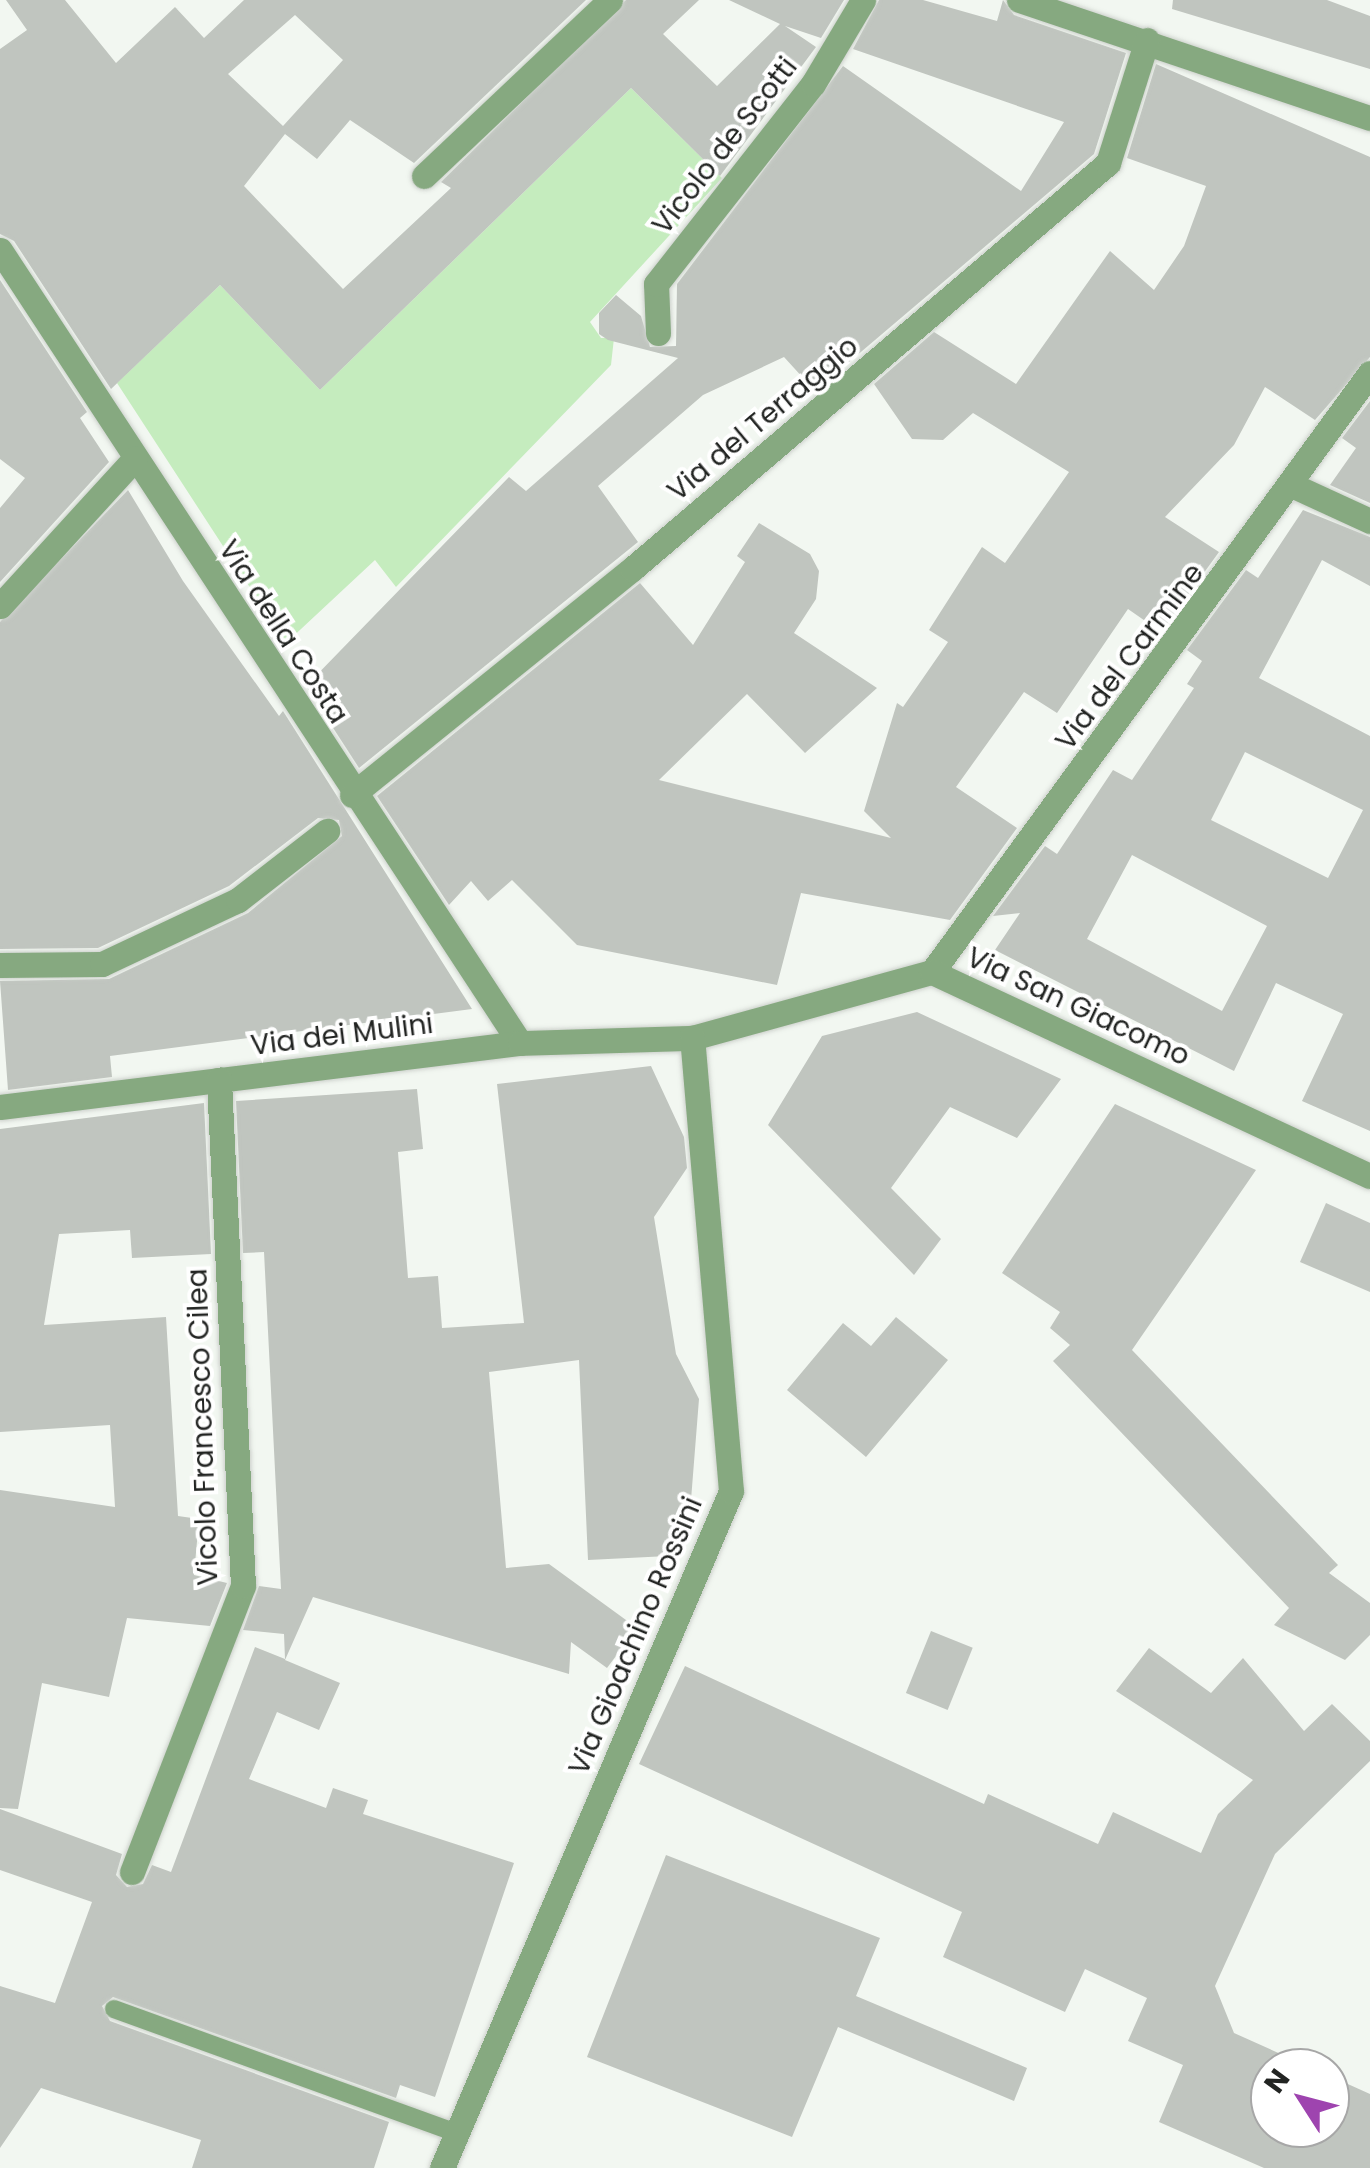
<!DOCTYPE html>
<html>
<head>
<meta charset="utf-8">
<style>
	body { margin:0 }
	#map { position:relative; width:1370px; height:2168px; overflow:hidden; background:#f2f7f1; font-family:Poppins,sans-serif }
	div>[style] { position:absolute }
	.green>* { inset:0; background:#c5ecbe }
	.building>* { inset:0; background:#c0c5bf; transform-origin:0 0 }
	.roads { filter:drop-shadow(0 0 2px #cdd1cc) drop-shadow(0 0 2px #cdd1cc) }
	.lane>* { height:18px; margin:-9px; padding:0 9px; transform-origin:9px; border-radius:9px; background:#86a980 }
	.street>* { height:25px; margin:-12.5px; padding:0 12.5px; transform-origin:12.5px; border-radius:12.5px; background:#86a980 }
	span { translate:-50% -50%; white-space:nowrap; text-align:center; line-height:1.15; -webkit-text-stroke:8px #fff; paint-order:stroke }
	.street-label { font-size:28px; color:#222422 }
	.north { position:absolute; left:1250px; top:2048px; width:100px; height:100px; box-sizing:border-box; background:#fff; border:2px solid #a7a7a7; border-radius:50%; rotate:306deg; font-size:28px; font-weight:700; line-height:40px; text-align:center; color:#222422 }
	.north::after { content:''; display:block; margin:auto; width:35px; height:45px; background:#9e44af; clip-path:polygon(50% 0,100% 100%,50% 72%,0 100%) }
</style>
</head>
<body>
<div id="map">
	<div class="green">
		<div style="clip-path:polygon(631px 88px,722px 178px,590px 322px,601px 338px,614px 338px,611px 365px,396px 587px,375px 560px,286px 643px,117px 383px,220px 285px,320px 390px)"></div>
	</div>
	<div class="building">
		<div style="clip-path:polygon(evenodd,6px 0,65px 0,116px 63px,175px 7px,204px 38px,244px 0,586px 0,414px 163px,350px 120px,317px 159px,285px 134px,244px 186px,343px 289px,451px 188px,441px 182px,626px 0,699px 0,663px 34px,717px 86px,780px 24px,729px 0,844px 0,821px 38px,785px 26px,816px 47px,720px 176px,631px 88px,320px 390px,220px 285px,111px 389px,14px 241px,0 234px,0 49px,27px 30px,6px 0,295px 15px,343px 60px,283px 126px,228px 74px,295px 15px)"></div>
		<div style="clip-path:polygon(879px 0,923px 0,997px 21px,1003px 0,1014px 15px,1126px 53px,1094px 154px,815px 391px,784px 357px,703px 395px,598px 486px,638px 542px,359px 768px,306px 686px,509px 477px,526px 491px,678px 358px,608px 340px,599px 334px,599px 313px,616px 295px,641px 316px,650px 347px,676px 346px,677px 284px,843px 66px,1021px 191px,1064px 122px,853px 49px)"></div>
		<div style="clip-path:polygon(1173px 0,1327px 0,1370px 16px,1370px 69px,1172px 9px)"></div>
		<div style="clip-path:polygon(1156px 64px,1370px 157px,1370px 357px,1315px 420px,1265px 387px,1234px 445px,1165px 517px,1219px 552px,1161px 632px,1128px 609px,1057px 713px,1024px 692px,956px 787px,1017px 828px,950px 920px,801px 893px,777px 985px,577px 945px,512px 880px,488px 901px,471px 881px,449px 905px,377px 796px,640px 583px,693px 645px,745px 562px,737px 556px,759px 523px,810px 554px,819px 571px,816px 599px,794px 633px,877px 688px,805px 753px,747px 694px,659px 780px,891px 838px,864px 811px,897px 703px,903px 707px,948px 642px,929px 630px,982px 547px,1005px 563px,1069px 472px,973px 413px,943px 440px,912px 439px,874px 384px,934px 332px,1016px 384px,1110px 251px,1154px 290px,1184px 246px,1206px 186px,1127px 158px)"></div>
		<div style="clip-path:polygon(0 280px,87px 412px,80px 418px,109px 462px,0 582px,0 508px,25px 478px,0 459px)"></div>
		<div style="clip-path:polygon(1370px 401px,1370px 503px,1330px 485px,1356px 448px,1342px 438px)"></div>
		<div style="clip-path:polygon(128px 490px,183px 581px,279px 716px,283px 711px,472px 1009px,110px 1056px,112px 1077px,8px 1090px,0 981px,109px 979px,248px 913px,342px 836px,339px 820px,318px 818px,229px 886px,98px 948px,0 949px,0 622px)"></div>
		<div style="clip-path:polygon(evenodd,1303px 510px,1370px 537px,1370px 586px,1322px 560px,1259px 678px,1370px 736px,1370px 1131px,1302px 1101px,1343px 1014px,1276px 983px,1234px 1071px,995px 950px,1020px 913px,993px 916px,1045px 846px,1057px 854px,1113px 770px,1132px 780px,1194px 688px,1187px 684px,1202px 661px,1187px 650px,1246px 570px,1258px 578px,1303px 510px,1245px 752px,1363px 810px,1328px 878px,1211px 820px,1245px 752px,1303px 510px,1132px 855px,1267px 926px,1222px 1011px,1087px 939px,1132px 855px)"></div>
		<div style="clip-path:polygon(917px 1012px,1061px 1079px,1017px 1138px,950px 1107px,891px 1188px,941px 1239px,914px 1275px,768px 1125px,822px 1036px)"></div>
		<div style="clip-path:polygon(651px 1066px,684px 1137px,687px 1168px,654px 1217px,676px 1354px,699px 1399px,691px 1500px,668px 1556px,588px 1560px,579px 1360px,489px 1372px,506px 1568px,549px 1564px,637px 1628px,607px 1668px,571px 1642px,569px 1674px,313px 1597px,285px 1660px,340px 1683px,319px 1730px,277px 1712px,249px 1779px,326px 1808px,333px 1788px,368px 1800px,363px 1814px,514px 1863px,435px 2097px,400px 2085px,396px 2098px,113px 1997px,102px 2006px,110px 2021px,389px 2122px,374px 2168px,192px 2168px,201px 2140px,41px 2088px,0 2148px,0 1986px,55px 2003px,92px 1902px,0 1870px,0 1809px,122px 1854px,116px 1875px,127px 1887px,143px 1884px,152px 1865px,171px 1872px,255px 1647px,285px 1659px,284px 1634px,243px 1630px,259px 1586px,281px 1589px,264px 1252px,243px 1253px,236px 1101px,417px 1089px,423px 1149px,398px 1152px,408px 1278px,438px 1276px,442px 1328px,524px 1323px,497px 1084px)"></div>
		<div style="clip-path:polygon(204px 1103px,211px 1254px,132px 1258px,130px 1230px,59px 1234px,44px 1325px,166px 1317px,178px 1516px,199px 1519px,194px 1575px,227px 1583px,210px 1626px,127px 1618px,109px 1697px,42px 1683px,18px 1809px,0 1808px,0 1490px,115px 1507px,110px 1425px,0 1432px,0 1129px)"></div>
		<div style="clip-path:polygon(1115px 1104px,1256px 1170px,1132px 1350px,1338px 1565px,1329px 1573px,1370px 1603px,1370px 1635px,1345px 1660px,1274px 1625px,1289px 1608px,1053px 1361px,1070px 1345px,1050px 1328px,1060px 1312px,1002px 1273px)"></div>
		<div style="clip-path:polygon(1326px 1203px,1370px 1223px,1370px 1292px,1300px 1262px)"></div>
		<div style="clip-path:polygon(896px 1317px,948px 1360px,866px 1457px,787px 1390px,843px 1323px,871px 1346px)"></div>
		<div style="left:931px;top:1631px;width:45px;height:67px;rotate:22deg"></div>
		<div style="clip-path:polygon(1149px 1648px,1211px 1693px,1243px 1658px,1304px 1731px,1332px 1704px,1370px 1741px,1370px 1761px,1275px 1854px,1215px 1986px,1234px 2033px,1312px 2068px,1270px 2068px,1270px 2128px,1330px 2128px,1330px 2076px,1370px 2094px,1370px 2168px,1264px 2168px,1159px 2122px,1183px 2065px,1128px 2041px,1147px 1998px,1085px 1969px,1065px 2012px,943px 1957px,962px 1912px,639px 1764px,685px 1666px,984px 1804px,988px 1794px,1098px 1844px,1113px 1812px,1201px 1853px,1218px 1814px,1253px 1780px,1116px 1691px)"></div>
		<div style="clip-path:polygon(666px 1855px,880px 1938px,856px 1996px,1027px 2068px,1014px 2101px,838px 2027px,792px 2137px,587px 2057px)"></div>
	</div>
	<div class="roads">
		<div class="lane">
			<div style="left:114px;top:2009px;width:365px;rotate:19.9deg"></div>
		</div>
		<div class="street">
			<div style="left:1019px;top:0;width:370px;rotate:18.6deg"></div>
			<div style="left:424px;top:176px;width:256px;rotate:-43.4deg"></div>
			<div style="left:0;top:250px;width:948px;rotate:56.75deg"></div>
			<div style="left:658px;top:333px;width:49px;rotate:-92.3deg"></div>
			<div style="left:656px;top:284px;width:254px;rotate:-51.9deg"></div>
			<div style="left:813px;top:84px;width:98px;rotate:-59.2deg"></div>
			<div style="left:1294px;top:486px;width:84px;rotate:24.7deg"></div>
			<div style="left:0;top:606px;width:200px;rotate:-47.6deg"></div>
			<div style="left:352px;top:795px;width:360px;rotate:-38.9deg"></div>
			<div style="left:632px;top:569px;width:626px;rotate:-40.46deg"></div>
			<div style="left:1108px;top:163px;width:129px;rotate:-72.4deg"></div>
			<div style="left:0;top:965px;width:102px;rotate:-0.6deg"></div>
			<div style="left:102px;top:964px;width:150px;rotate:-25.2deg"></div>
			<div style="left:238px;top:900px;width:113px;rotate:-37.8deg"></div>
			<div style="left:932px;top:972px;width:742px;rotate:-53.83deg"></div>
			<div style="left:0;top:1107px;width:524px;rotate:-7.02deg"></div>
			<div style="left:520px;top:1043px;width:172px;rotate:-1.7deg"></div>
			<div style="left:692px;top:1038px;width:249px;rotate:-15.4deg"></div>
			<div style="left:932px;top:972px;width:483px;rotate:25deg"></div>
			<div style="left:132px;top:1872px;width:307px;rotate:-68.8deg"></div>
			<div style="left:243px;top:1586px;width:507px;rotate:-92.72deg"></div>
			<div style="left:442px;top:2168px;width:736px;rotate:-66.88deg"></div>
			<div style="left:731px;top:1491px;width:455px;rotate:-94.9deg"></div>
		</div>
	</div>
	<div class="street-label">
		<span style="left:725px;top:146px;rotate:-52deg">Vicolo de Scotti</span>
		<span style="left:763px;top:419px;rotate:-40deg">Via del Terraggio</span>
		<span style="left:283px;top:632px;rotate:57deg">Via della Costa</span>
		<span style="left:1130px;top:657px;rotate:-53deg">Via del Carmine</span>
		<span style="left:1078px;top:1007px;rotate:25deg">Via San Giacomo</span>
		<span style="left:342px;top:1035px;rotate:-7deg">Via dei Mulini</span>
		<span style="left:203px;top:1427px;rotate:-92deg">Vicolo Francesco Cilea</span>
		<span style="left:636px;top:1636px;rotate:-67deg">Via Gioachino Rossini</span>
	</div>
	<div class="north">N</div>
</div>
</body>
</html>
